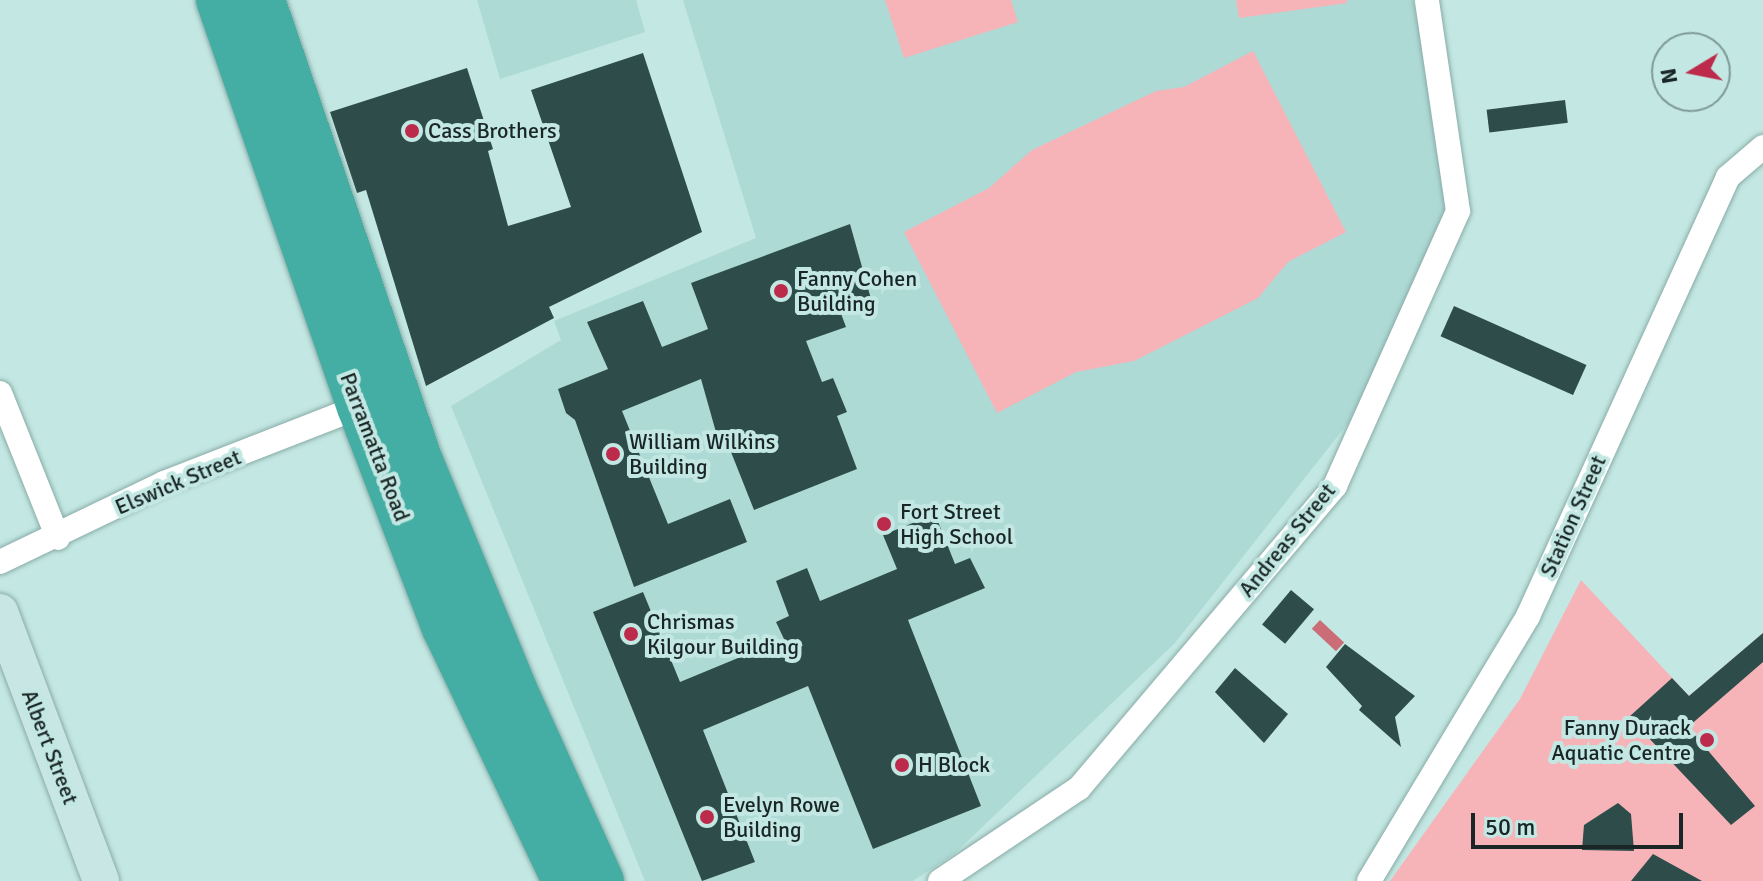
<!DOCTYPE html>
<html>
<head>
<meta charset="utf-8">
<style>
	body { margin:0 }
	#map { position:relative; width:1763px; height:881px; overflow:hidden; background:#c3e7e2; font-family:Signika,sans-serif }
	div>[style] { position:absolute }
	.built>* { inset:0; background:#aedad6 }
	.green>* { inset:0; background:#f6b3b8 }
	.water>* { inset:0; background:#ca6d77; transform-origin:0 0 }
	.building>* { inset:0; background:#2e4d4a; transform-origin:0 0 }
	.roads { filter:drop-shadow(0 0 2px #89aba7) drop-shadow(0 0 2px #89aba7) }
	.street>* { height:24px; margin:-12px; padding:0 12px; transform-origin:12px; border-radius:12px; background:#fff }
	.secondary>* { height:36px; margin:-18px; padding:0 18px; transform-origin:18px; border-radius:18px; background:#c7e6e4 }
	.highway>* { height:44px; margin:-22px; padding:0 22px; transform-origin:22px; border-radius:22px; background:#44ada4 }
	.dots>* { width:22px; height:22px; translate:-50% -50%; box-sizing:border-box; border:4px solid #c3e7e2; border-radius:50% }
	span { translate:-50% -50%; white-space:nowrap; text-align:center; line-height:1.15; -webkit-text-stroke:8px #c3e7e2; paint-order:stroke }
	.poi-label { font-size:22px; color:#192625 }
	.left { translate:0 -50%; text-align:left }
	.right { translate:-100% -50%; text-align:right }
	.street-label { font-size:22px; color:#192625 }
	.north { position:absolute; left:1651px; top:32px; width:80px; height:80px; box-sizing:border-box; background:#c3e7e2; border:2px solid #7f9a96; border-radius:50%; rotate:260deg; font-size:22px; font-weight:700; line-height:32px; text-align:center; color:#192625 }
	.north::after { content:''; display:block; margin:auto; width:28px; height:36px; background:#bc2b4b; clip-path:polygon(50% 0,100% 100%,50% 72%,0 100%) }
	.scale { position:absolute; left:1471px; top:813px; width:212px; height:36px; box-sizing:border-box; border:4px solid #192625; border-top:0; padding-left:10px; font-size:24px; line-height:28px; white-space:nowrap; color:#192625; -webkit-text-stroke:6px #c3e7e2; paint-order:stroke }
</style>
</head>
<body>
<div id="map">
	<div class="built">
		<div style="clip-path:polygon(477px 0,636px 0,645px 32px,500px 79px)"></div>
		<div style="clip-path:polygon(683px 0,1413px 0,1453px 197px,1374px 390px,1175px 643px,954px 854px,913px 881px,645px 881px,451px 406px,561px 340px,554px 321px,756px 238px)"></div>
	</div>
	<div class="green">
		<div style="clip-path:polygon(885px 0,1011px 0,1018px 22px,904px 58px)"></div>
		<div style="clip-path:polygon(1236px 0,1347px 0,1347px 3px,1239px 18px)"></div>
		<div style="clip-path:polygon(1253px 51px,1346px 232px,1288px 262px,1258px 298px,1134px 361px,1076px 372px,997px 413px,904px 232px,989px 188px,1032px 150px,1156px 91px,1184px 87px)"></div>
		<div style="clip-path:polygon(1581px 580px,1689px 696px,1763px 633px,1763px 881px,1390px 881px,1520px 699px)"></div>
	</div>
	<div class="water">
		<div style="left:1320px;top:620px;width:33px;height:12px;rotate:43deg"></div>
	</div>
	<div class="building">
		<div style="clip-path:polygon(643px 53px,702px 232px,549px 307px,554px 318px,426px 386px,366px 190px,357px 193px,330px 112px,467px 68px,493px 149px,488px 151px,508px 226px,571px 207px,531px 90px)"></div>
		<div style="left:1565px;top:100px;width:23px;height:79px;rotate:83deg"></div>
		<div style="clip-path:polygon(850px 224px,871px 299px,840px 311px,846px 327px,806px 341px,822px 382px,833px 378px,847px 412px,837px 416px,857px 469px,754px 510px,729px 447px,721px 450px,701px 379px,622px 411px,668px 524px,730px 499px,747px 542px,634px 587px,575px 420px,566px 413px,558px 389px,608px 369px,587px 322px,643px 301px,662px 347px,708px 329px,691px 283px)"></div>
		<div style="left:1454px;top:306px;width:145px;height:33px;rotate:24deg"></div>
		<div style="clip-path:polygon(935px 514px,955px 564px,970px 558px,985px 588px,908px 620px,981px 806px,873px 849px,808px 686px,703px 730px,755px 862px,702px 881px,593px 612px,643px 592px,680px 682px,784px 639px,776px 622px,789px 616px,776px 581px,807px 568px,820px 601px,897px 569px,883px 535px)"></div>
		<div style="left:1291px;top:590px;width:30px;height:45px;rotate:40deg"></div>
		<div style="clip-path:polygon(1763px 633px,1763px 662px,1688px 727px,1755px 806px,1731px 825px,1629px 717px,1672px 678px,1689px 696px)"></div>
		<div style="clip-path:polygon(1345px 644px,1415px 696px,1395px 717px,1401px 747px,1359px 710px,1362px 706px,1326px 667px)"></div>
		<div style="clip-path:polygon(1235px 668px,1288px 714px,1264px 743px,1215px 692px)"></div>
		<div style="clip-path:polygon(1618px 803px,1631px 814px,1634px 851px,1582px 850px,1584px 825px)"></div>
		<div style="clip-path:polygon(1653px 854px,1702px 881px,1631px 881px)"></div>
	</div>
	<div class="roads">
		<div class="street">
			<div style="left:0;top:393px;width:156px;rotate:68.2deg"></div>
			<div style="left:0;top:562px;width:182px;rotate:-25.7deg"></div>
			<div style="left:164px;top:483px;width:209px;rotate:-21.3deg"></div>
			<div style="left:940px;top:881px;width:167px;rotate:-33.8deg"></div>
			<div style="left:1079px;top:788px;width:396px;rotate:-49.7deg"></div>
			<div style="left:1335px;top:486px;width:301px;rotate:-65.9deg"></div>
			<div style="left:1458px;top:211px;width:213px;rotate:-98.4deg"></div>
			<div style="left:1369px;top:881px;width:309px;rotate:-59deg"></div>
			<div style="left:1528px;top:616px;width:482px;rotate:-65.5deg"></div>
			<div style="left:1728px;top:177px;width:46px;rotate:-40.6deg"></div>
		</div>
		<div class="secondary">
			<div style="left:0;top:612px;width:287px;rotate:69.4deg"></div>
		</div>
		<div class="highway">
			<div style="left:218px;top:0;width:431px;rotate:70.9deg"></div>
			<div style="left:359px;top:407px;width:237px;rotate:69deg"></div>
			<div style="left:444px;top:628px;width:280px;rotate:64.6deg"></div>
			<div style="left:263px;top:0;width:487px;rotate:71.1deg"></div>
			<div style="left:421px;top:461px;width:244px;rotate:67.6deg"></div>
			<div style="left:514px;top:687px;width:213px;rotate:65.6deg"></div>
		</div>
	</div>
	<div class="dots">
		<div style="left:412px;top:131px;background:#bc2b4b"></div>
		<div style="left:781px;top:291px;background:#bc2b4b"></div>
		<div style="left:613px;top:454px;background:#bc2b4b"></div>
		<div style="left:884px;top:524px;background:#bc2b4b"></div>
		<div style="left:631px;top:634px;background:#bc2b4b"></div>
		<div style="left:1707px;top:740px;background:#bc2b4b"></div>
		<div style="left:902px;top:765px;background:#bc2b4b"></div>
		<div style="left:707px;top:817px;background:#bc2b4b"></div>
	</div>
	<div class="poi-label">
		<span class="left" style="left:428px;top:131px">Cass Brothers</span>
		<span class="left" style="left:797px;top:291px">Fanny Cohen<br>Building</span>
		<span class="left" style="left:629px;top:454px">William Wilkins<br>Building</span>
		<span class="left" style="left:900px;top:524px">Fort Street<br>High School</span>
		<span class="left" style="left:647px;top:634px">Chrismas<br>Kilgour Building</span>
		<span class="right" style="left:1691px;top:740px">Fanny Durack<br>Aquatic Centre</span>
		<span class="left" style="left:918px;top:765px">H Block</span>
		<span class="left" style="left:723px;top:817px">Evelyn Rowe<br>Building</span>
	</div>
	<div class="street-label">
		<span style="left:375px;top:447px;rotate:69deg">Parramatta Road</span>
		<span style="left:178px;top:482px;rotate:-23deg">Elswick Street</span>
		<span style="left:1573px;top:516px;rotate:-66deg">Station Street</span>
		<span style="left:1287px;top:540px;rotate:-51deg">Andreas Street</span>
		<span style="left:50px;top:747px;rotate:69deg">Albert Street</span>
	</div>
	<div class="north">N</div>
	<div class="scale">50 m</div>
</div>
</body>
</html>
